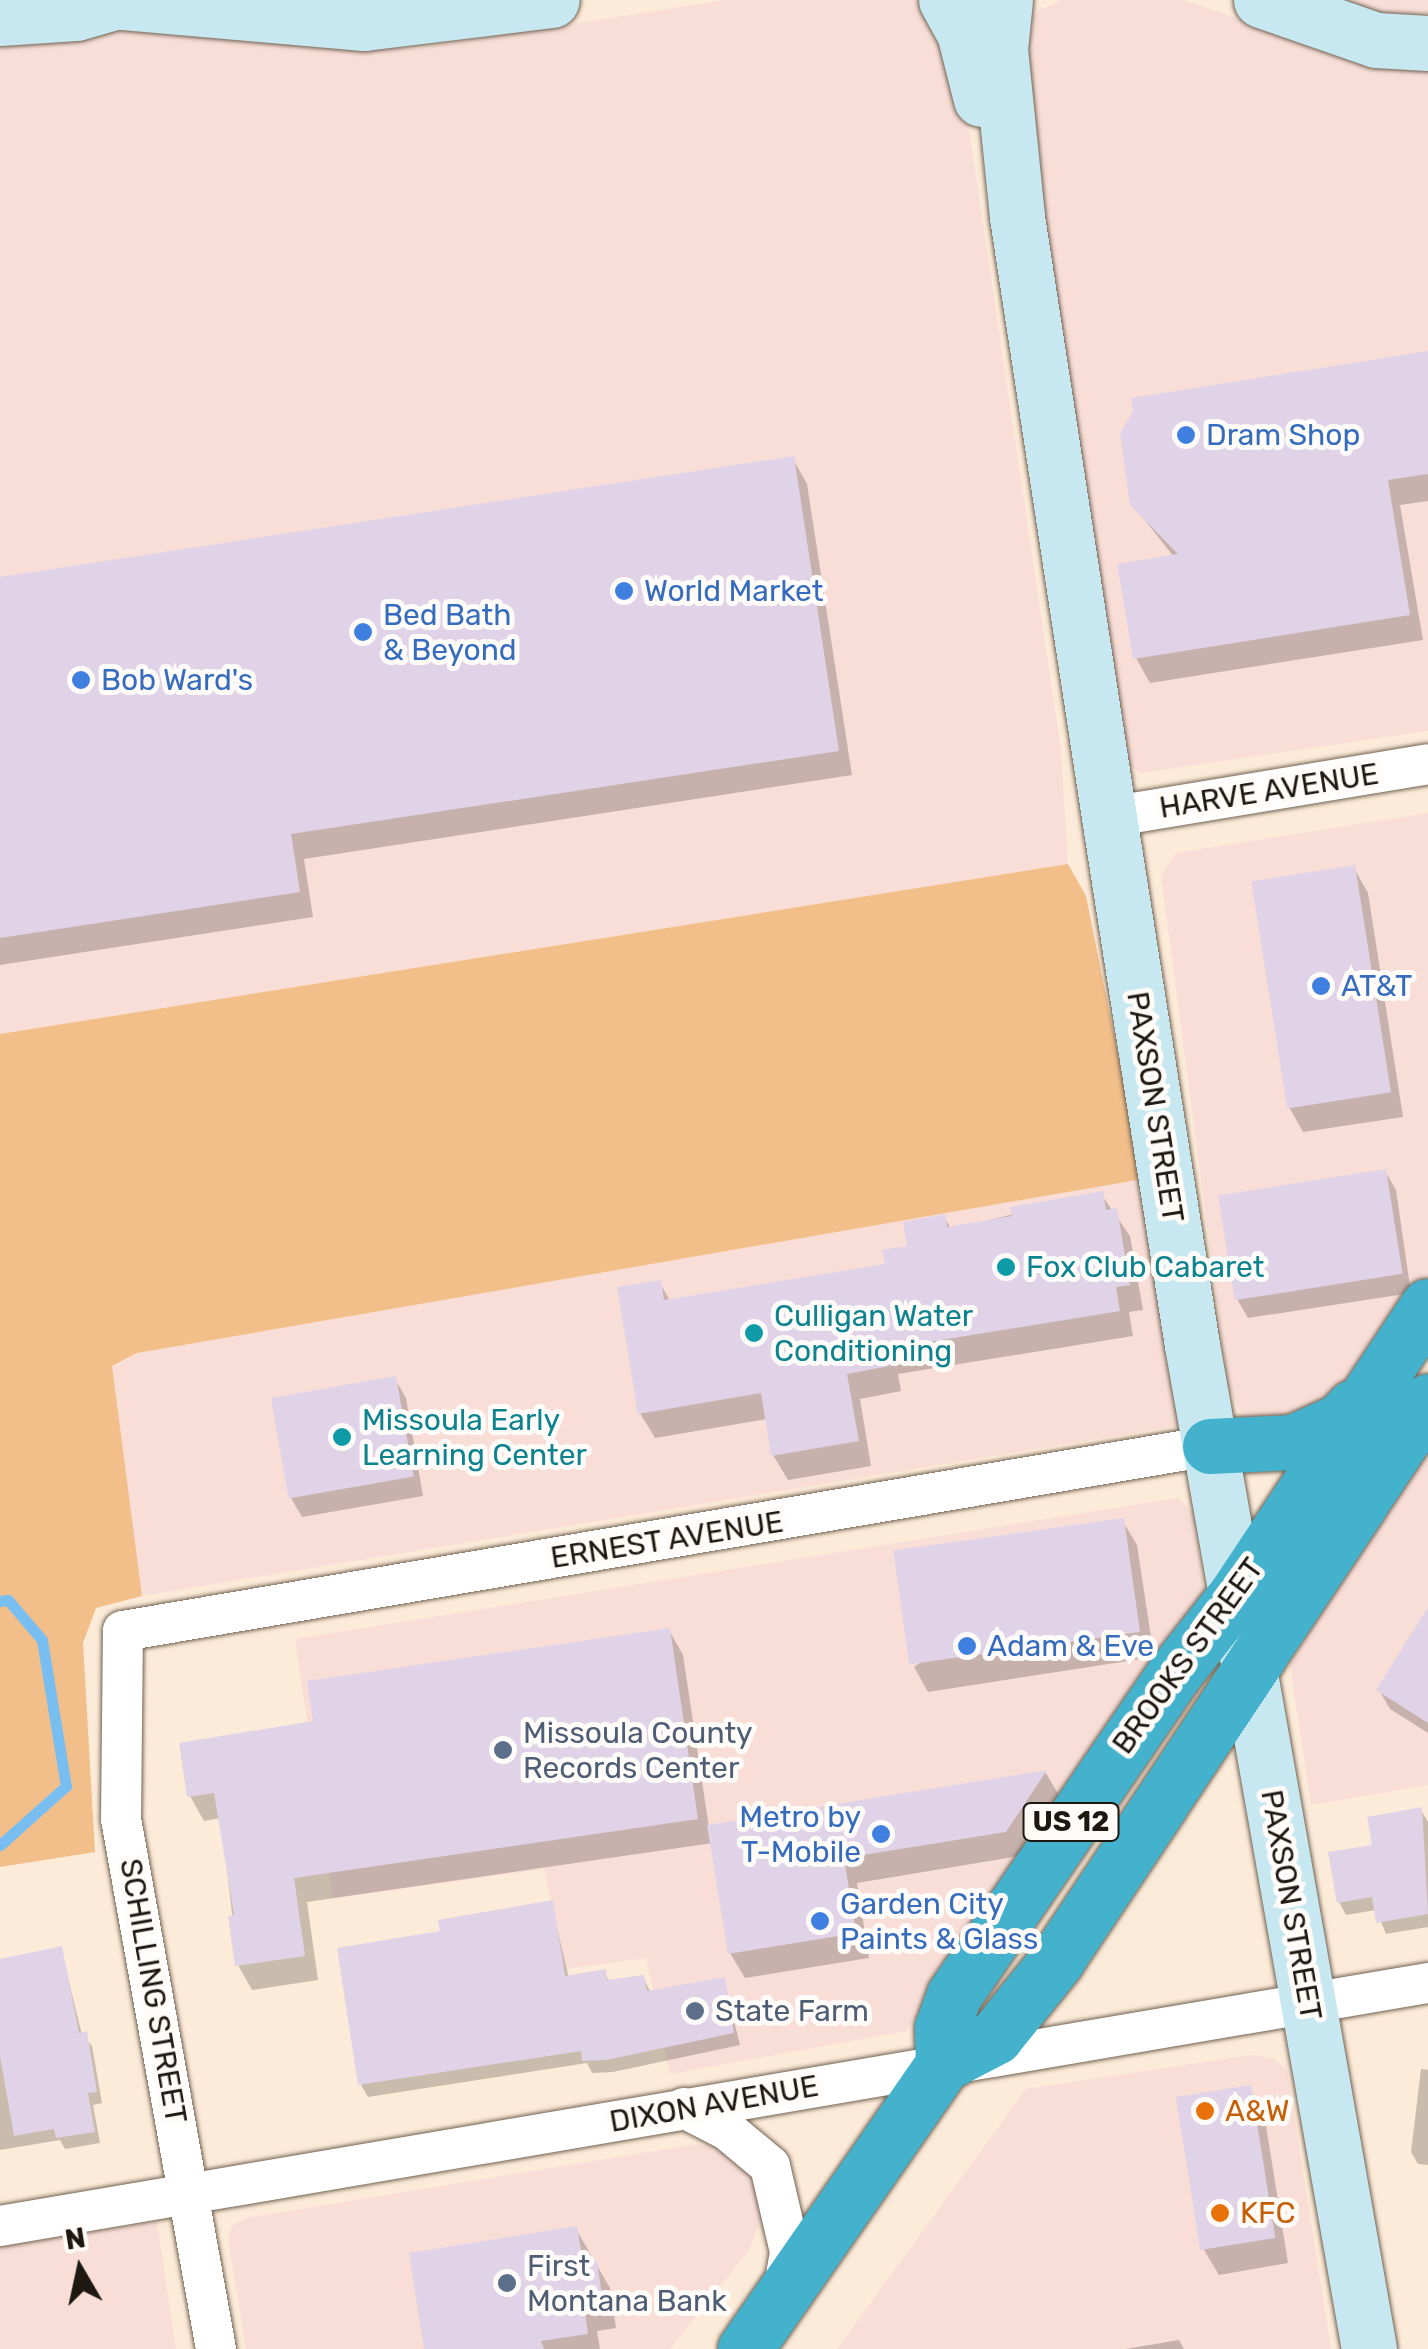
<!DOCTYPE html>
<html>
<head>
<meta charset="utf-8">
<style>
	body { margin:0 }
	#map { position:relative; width:1428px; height:2349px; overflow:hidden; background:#fdebd9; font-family:Rubik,sans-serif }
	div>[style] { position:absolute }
	.commercial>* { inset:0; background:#f8ded7 }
	.green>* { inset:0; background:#f2bf8a }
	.shadow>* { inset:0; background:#0003 }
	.stream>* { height:11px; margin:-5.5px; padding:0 5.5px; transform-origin:5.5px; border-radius:5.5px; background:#79bef0 }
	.building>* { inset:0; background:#e0d3e7; transform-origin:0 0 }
	.roads { filter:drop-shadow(0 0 2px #716252) drop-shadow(0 0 2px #716252) }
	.street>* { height:40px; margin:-20px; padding:0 20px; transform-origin:20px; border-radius:20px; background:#fff }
	.secondary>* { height:55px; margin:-27.5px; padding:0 27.5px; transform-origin:27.5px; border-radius:27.5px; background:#c7e8f0 }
	.highway>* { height:55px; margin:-27.5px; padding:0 27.5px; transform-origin:27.5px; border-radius:27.5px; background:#44b2cc }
	.dots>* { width:28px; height:28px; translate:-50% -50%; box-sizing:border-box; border:5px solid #fffbf8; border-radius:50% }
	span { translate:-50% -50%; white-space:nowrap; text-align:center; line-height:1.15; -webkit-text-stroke:10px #fffbf8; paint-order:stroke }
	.shield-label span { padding:2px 8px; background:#fffbf8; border:2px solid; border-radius:8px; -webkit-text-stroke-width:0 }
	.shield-label { font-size:28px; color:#1e1812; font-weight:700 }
	.shop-label { font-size:30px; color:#366cbe }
	.left { translate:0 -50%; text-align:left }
	.right { translate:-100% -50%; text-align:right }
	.street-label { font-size:30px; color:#1e1812 }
	.culture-label { font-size:30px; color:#0d838f }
	.service-label { font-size:30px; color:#4e5e75 }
	.food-label { font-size:30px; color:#c56008 }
	.north { position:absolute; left:30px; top:2219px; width:100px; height:100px; -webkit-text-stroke:8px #fffbf8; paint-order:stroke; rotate:351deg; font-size:28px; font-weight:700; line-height:40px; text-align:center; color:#1e1812 }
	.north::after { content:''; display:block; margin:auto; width:35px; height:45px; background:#1e1812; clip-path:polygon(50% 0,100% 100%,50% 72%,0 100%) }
</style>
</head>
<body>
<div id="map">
	<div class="commercial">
		<div style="clip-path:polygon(725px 0,918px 0,937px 18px,960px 69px,1061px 750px,1068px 864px,0 1034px,0 35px,102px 29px,415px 49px)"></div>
		<div style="clip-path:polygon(1062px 0,1183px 0,1265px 27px,1428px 63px,1428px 731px,1140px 773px,1123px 760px,1017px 63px,1027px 16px)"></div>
		<div style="clip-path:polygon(1333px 0,1428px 0,1428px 13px,1372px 14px)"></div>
		<div style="clip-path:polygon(1428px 813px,1428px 1282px,1327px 1424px,1246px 1424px,1228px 1384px,1161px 875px,1176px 853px)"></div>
		<div style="clip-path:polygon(1143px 1179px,1181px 1425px,142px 1596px,112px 1389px,112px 1367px,137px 1353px)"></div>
		<div style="clip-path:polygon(1428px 1447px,1428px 1785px,1311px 1805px,1290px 1665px,1418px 1448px)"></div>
		<div style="clip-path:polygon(1178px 1498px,1193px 1513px,1206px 1604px,906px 2031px,670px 2074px,646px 1958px,566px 1969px,544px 1869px,333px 1898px,295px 1639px)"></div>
		<div style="clip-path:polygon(1251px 2055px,1274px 2059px,1287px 2070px,1331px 2349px,837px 2349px,1026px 2089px)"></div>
		<div style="clip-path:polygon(698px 2144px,731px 2149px,769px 2200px,749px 2250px,670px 2349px,246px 2349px,228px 2239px,232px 2226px,246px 2218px)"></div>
		<div style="clip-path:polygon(157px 2222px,176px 2349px,0 2349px,0 2247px)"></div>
	</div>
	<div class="green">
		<div style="clip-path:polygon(1068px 864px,1086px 896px,1143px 1179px,137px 1353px,112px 1366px,142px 1596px,96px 1608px,83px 1643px,95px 1852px,0 1867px,0 1034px)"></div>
	</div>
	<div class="shadow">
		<div style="clip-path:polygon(1428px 353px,1428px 501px,1400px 505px,1423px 640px,1150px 683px,1136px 658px,1174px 557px,1132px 504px)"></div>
		<div style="clip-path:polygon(793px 459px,807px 484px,852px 775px,304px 859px,313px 917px,0 965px,0 580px)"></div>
		<div style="clip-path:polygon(1354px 868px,1368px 893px,1403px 1117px,1303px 1132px,1289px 1107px,1254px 883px)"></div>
		<div style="clip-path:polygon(1385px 1171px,1396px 1190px,1411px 1293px,1248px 1318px,1237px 1299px)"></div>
		<div style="clip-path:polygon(1101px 1194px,1130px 1236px,1143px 1310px,1129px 1312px,1133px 1336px,898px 1374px,901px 1391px,860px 1399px,871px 1466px,788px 1480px,773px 1455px,767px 1419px,655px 1438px,640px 1413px,660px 1283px,670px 1301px,888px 1266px,944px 1217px,951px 1229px)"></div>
		<div style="clip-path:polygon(395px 1379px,406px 1398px,423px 1496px,302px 1517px,291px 1498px)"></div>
		<div style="clip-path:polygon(1122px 1520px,1137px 1545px,1154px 1657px,928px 1692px,914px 1667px)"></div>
		<div style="clip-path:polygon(1428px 1611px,1428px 1733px,1390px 1709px,1379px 1690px)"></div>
		<div style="clip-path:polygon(669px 1630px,683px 1655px,709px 1828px,1046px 1773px,1060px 1797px,1020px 1856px,857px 1883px,869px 1958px,745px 1978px,730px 1953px,713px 1843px,307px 1902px,318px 1980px,252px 1990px,238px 1965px,221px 1818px,204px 1821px,190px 1796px,316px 1724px)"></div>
		<div style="clip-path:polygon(1421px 1810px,1428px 1822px,1428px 1927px,1386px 1934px,1376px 1910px,1346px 1915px,1339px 1902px,1375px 1847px)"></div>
		<div style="clip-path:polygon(551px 1903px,569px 1978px,604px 1972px,610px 1983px,643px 1977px,651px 1993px,724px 1980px,740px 2045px,613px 2072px,592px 2073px,587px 2063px,368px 2097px,361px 2085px,442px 1934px)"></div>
		<div style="clip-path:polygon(61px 1949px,82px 2035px,92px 2046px,102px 2103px,93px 2105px,100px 2143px,65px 2149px,60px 2140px,0 2150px,0 1961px)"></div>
		<div style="clip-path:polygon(1421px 2069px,1428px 2070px,1428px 2165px,1418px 2164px,1411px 2152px)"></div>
		<div style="clip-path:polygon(1249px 2088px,1264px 2113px,1288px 2263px,1219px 2275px,1204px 2250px)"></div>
		<div style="clip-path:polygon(576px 2229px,610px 2288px,616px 2328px,597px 2331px,600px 2349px,427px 2349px)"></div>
		<div style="clip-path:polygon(1179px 2340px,1184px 2349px,1125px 2349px)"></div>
	</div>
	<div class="stream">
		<div style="left:0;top:1601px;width:8px;rotate:-7deg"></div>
		<div style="left:8px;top:1600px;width:52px;rotate:49.6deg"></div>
		<div style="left:42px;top:1640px;width:148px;rotate:80.7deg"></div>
		<div style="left:66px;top:1786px;width:89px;rotate:138.2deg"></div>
	</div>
	<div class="building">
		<div style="clip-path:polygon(1428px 351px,1428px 474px,1388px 480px,1410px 615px,1133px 659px,1117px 564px,1178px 554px,1130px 505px,1120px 433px,1133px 411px,1131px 398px)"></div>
		<div style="clip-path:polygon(794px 456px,839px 751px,291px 834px,300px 892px,0 938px,0 577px)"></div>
		<div style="left:1355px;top:865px;width:230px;height:105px;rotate:81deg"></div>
		<div style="left:1386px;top:1169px;width:106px;height:170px;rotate:81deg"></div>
		<div style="clip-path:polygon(1103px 1191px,1106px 1210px,1117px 1208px,1130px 1285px,1116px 1287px,1120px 1311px,886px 1349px,889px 1366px,847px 1374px,859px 1441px,771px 1456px,761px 1393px,638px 1414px,617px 1287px,661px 1280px,664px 1300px,885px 1264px,882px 1250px,907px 1246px,903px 1222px,945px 1214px,947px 1227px,1012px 1216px,1010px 1207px)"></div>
		<div style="left:396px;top:1376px;width:102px;height:127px;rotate:80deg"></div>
		<div style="left:1124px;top:1518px;width:115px;height:233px;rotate:82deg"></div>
		<div style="clip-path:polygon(1428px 1607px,1428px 1723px,1376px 1690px)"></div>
		<div style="clip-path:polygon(670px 1628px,698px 1819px,294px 1878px,305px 1956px,235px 1966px,228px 1916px,234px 1915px,214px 1793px,187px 1797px,179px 1743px,313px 1721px,307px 1681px)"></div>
		<div style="clip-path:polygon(1047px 1770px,1006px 1832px,844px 1858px,856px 1933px,728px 1954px,707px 1825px)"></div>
		<div style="clip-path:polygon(1422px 1807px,1428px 1914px,1376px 1923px,1372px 1897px,1337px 1903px,1328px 1852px,1372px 1845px,1367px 1817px)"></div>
		<div style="clip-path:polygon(553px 1900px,565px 1976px,606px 1969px,607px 1980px,644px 1975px,647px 1991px,725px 1977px,734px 2033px,606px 2060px,582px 2061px,581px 2051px,358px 2085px,337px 1948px,440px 1931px,438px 1920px)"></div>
		<div style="clip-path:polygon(62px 1946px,79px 2033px,87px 2031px,97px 2092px,88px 2093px,95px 2132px,56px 2138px,54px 2129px,14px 2136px,0 2056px,0 1959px)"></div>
		<div style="left:1251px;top:2085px;width:155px;height:76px;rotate:81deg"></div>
		<div style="clip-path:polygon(577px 2226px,583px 2263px,597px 2261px,603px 2303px,584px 2306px,588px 2334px,541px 2341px,544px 2349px,424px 2349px,409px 2253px)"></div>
	</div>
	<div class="roads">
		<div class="street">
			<div style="left:1109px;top:817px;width:323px;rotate:-9.4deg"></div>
			<div style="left:684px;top:2108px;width:48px;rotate:27.1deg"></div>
			<div style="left:727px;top:2130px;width:56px;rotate:39.9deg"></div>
			<div style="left:770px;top:2166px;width:88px;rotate:76.9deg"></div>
			<div style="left:790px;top:2252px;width:42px;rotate:99.7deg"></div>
			<div style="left:0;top:2226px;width:1449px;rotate:-9.66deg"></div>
			<div style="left:216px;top:2349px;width:538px;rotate:-100.16deg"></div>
			<div style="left:121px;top:1819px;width:188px;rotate:-89.4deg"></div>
			<div style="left:123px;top:1631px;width:1103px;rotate:-9.66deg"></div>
		</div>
		<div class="secondary">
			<div style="left:100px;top:0;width:265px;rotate:5deg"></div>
			<div style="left:364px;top:23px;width:189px;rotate:-7deg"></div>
			<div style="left:946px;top:0;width:37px;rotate:61deg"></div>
			<div style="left:964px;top:32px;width:69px;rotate:75.8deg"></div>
			<div style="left:1005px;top:0;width:49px;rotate:95.8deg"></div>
			<div style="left:1000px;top:49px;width:169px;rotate:84.2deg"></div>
			<div style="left:1017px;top:217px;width:607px;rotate:81.28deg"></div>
			<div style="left:1109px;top:817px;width:534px;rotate:81.07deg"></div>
			<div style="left:1192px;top:1345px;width:1019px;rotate:80deg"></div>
			<div style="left:1261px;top:0;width:122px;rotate:19.2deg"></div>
			<div style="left:1376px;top:40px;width:52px;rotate:3.3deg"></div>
			<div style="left:0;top:18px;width:76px;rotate:-3.8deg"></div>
			<div style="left:76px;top:13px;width:36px;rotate:-16deg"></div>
		</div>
		<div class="highway">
			<div style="left:1210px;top:1446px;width:83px;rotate:-2.8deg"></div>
			<div style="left:1293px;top:1442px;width:51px;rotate:-24.1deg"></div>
			<div style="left:1340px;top:1421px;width:19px;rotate:-47deg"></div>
			<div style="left:943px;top:2064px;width:36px;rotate:-92deg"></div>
			<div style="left:942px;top:2028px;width:35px;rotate:-70deg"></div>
			<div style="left:954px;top:1995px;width:388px;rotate:-55.6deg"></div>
			<div style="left:1173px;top:1675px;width:100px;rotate:-51.9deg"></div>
			<div style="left:1235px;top:1596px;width:348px;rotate:-56.4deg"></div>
			<div style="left:745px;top:2349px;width:347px;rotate:-55.2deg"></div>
			<div style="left:943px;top:2064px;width:59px;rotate:-27.4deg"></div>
			<div style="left:995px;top:2037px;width:97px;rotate:-51.2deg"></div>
			<div style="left:1056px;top:1961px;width:672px;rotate:-56.4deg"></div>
		</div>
	</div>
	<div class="dots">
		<div style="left:1186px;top:435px;background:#3f7fe0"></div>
		<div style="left:624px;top:591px;background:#3f7fe0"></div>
		<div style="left:363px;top:632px;background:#3f7fe0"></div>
		<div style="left:81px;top:680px;background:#3f7fe0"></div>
		<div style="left:1321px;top:986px;background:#3f7fe0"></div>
		<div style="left:1006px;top:1267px;background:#0f9aa8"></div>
		<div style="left:754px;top:1333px;background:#0f9aa8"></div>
		<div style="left:342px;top:1437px;background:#0f9aa8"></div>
		<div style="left:967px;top:1646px;background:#3f7fe0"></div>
		<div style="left:503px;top:1750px;background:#5c6f8a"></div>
		<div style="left:881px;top:1834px;background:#3f7fe0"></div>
		<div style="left:820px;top:1921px;background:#3f7fe0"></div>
		<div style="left:695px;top:2011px;background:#5c6f8a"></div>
		<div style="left:1205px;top:2111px;background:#e8710a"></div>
		<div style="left:1220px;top:2213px;background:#e8710a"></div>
		<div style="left:507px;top:2283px;background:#5c6f8a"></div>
	</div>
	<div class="shield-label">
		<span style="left:1071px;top:1822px">US 12</span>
	</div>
	<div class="shop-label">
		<span class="left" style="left:1206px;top:435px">Dram Shop</span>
		<span class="left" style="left:644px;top:591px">World Market</span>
		<span class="left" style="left:383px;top:632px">Bed Bath<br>&amp; Beyond</span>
		<span class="left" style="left:101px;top:680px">Bob Ward's</span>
		<span class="left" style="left:1341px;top:986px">AT&amp;T</span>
		<span class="left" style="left:987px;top:1646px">Adam &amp; Eve</span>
		<span class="right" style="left:861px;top:1834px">Metro by<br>T-Mobile</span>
		<span class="left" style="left:840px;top:1921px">Garden City<br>Paints &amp; Glass</span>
	</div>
	<div class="street-label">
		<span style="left:1269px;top:791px;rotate:-9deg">HARVE AVENUE</span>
		<span style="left:1155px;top:1107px;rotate:81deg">PAXSON STREET</span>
		<span style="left:667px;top:1540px;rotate:-9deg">ERNEST AVENUE</span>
		<span style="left:1188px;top:1656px;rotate:-54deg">BROOKS STREET</span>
		<span style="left:1291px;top:1905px;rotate:80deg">PAXSON STREET</span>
		<span style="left:153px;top:1991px;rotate:80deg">SCHILLING STREET</span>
		<span style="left:714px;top:2104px;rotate:-10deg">DIXON AVENUE</span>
	</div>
	<div class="culture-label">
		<span class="left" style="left:1026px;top:1267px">Fox Club Cabaret</span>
		<span class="left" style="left:774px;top:1333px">Culligan Water<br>Conditioning</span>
		<span class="left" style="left:362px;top:1437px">Missoula Early<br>Learning Center</span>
	</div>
	<div class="service-label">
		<span class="left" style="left:523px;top:1750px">Missoula County<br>Records Center</span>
		<span class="left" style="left:715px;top:2011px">State Farm</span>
		<span class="left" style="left:527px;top:2283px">First<br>Montana Bank</span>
	</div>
	<div class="food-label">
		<span class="left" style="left:1225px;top:2111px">A&amp;W</span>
		<span class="left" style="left:1240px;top:2213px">KFC</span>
	</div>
	<div class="north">N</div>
</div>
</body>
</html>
